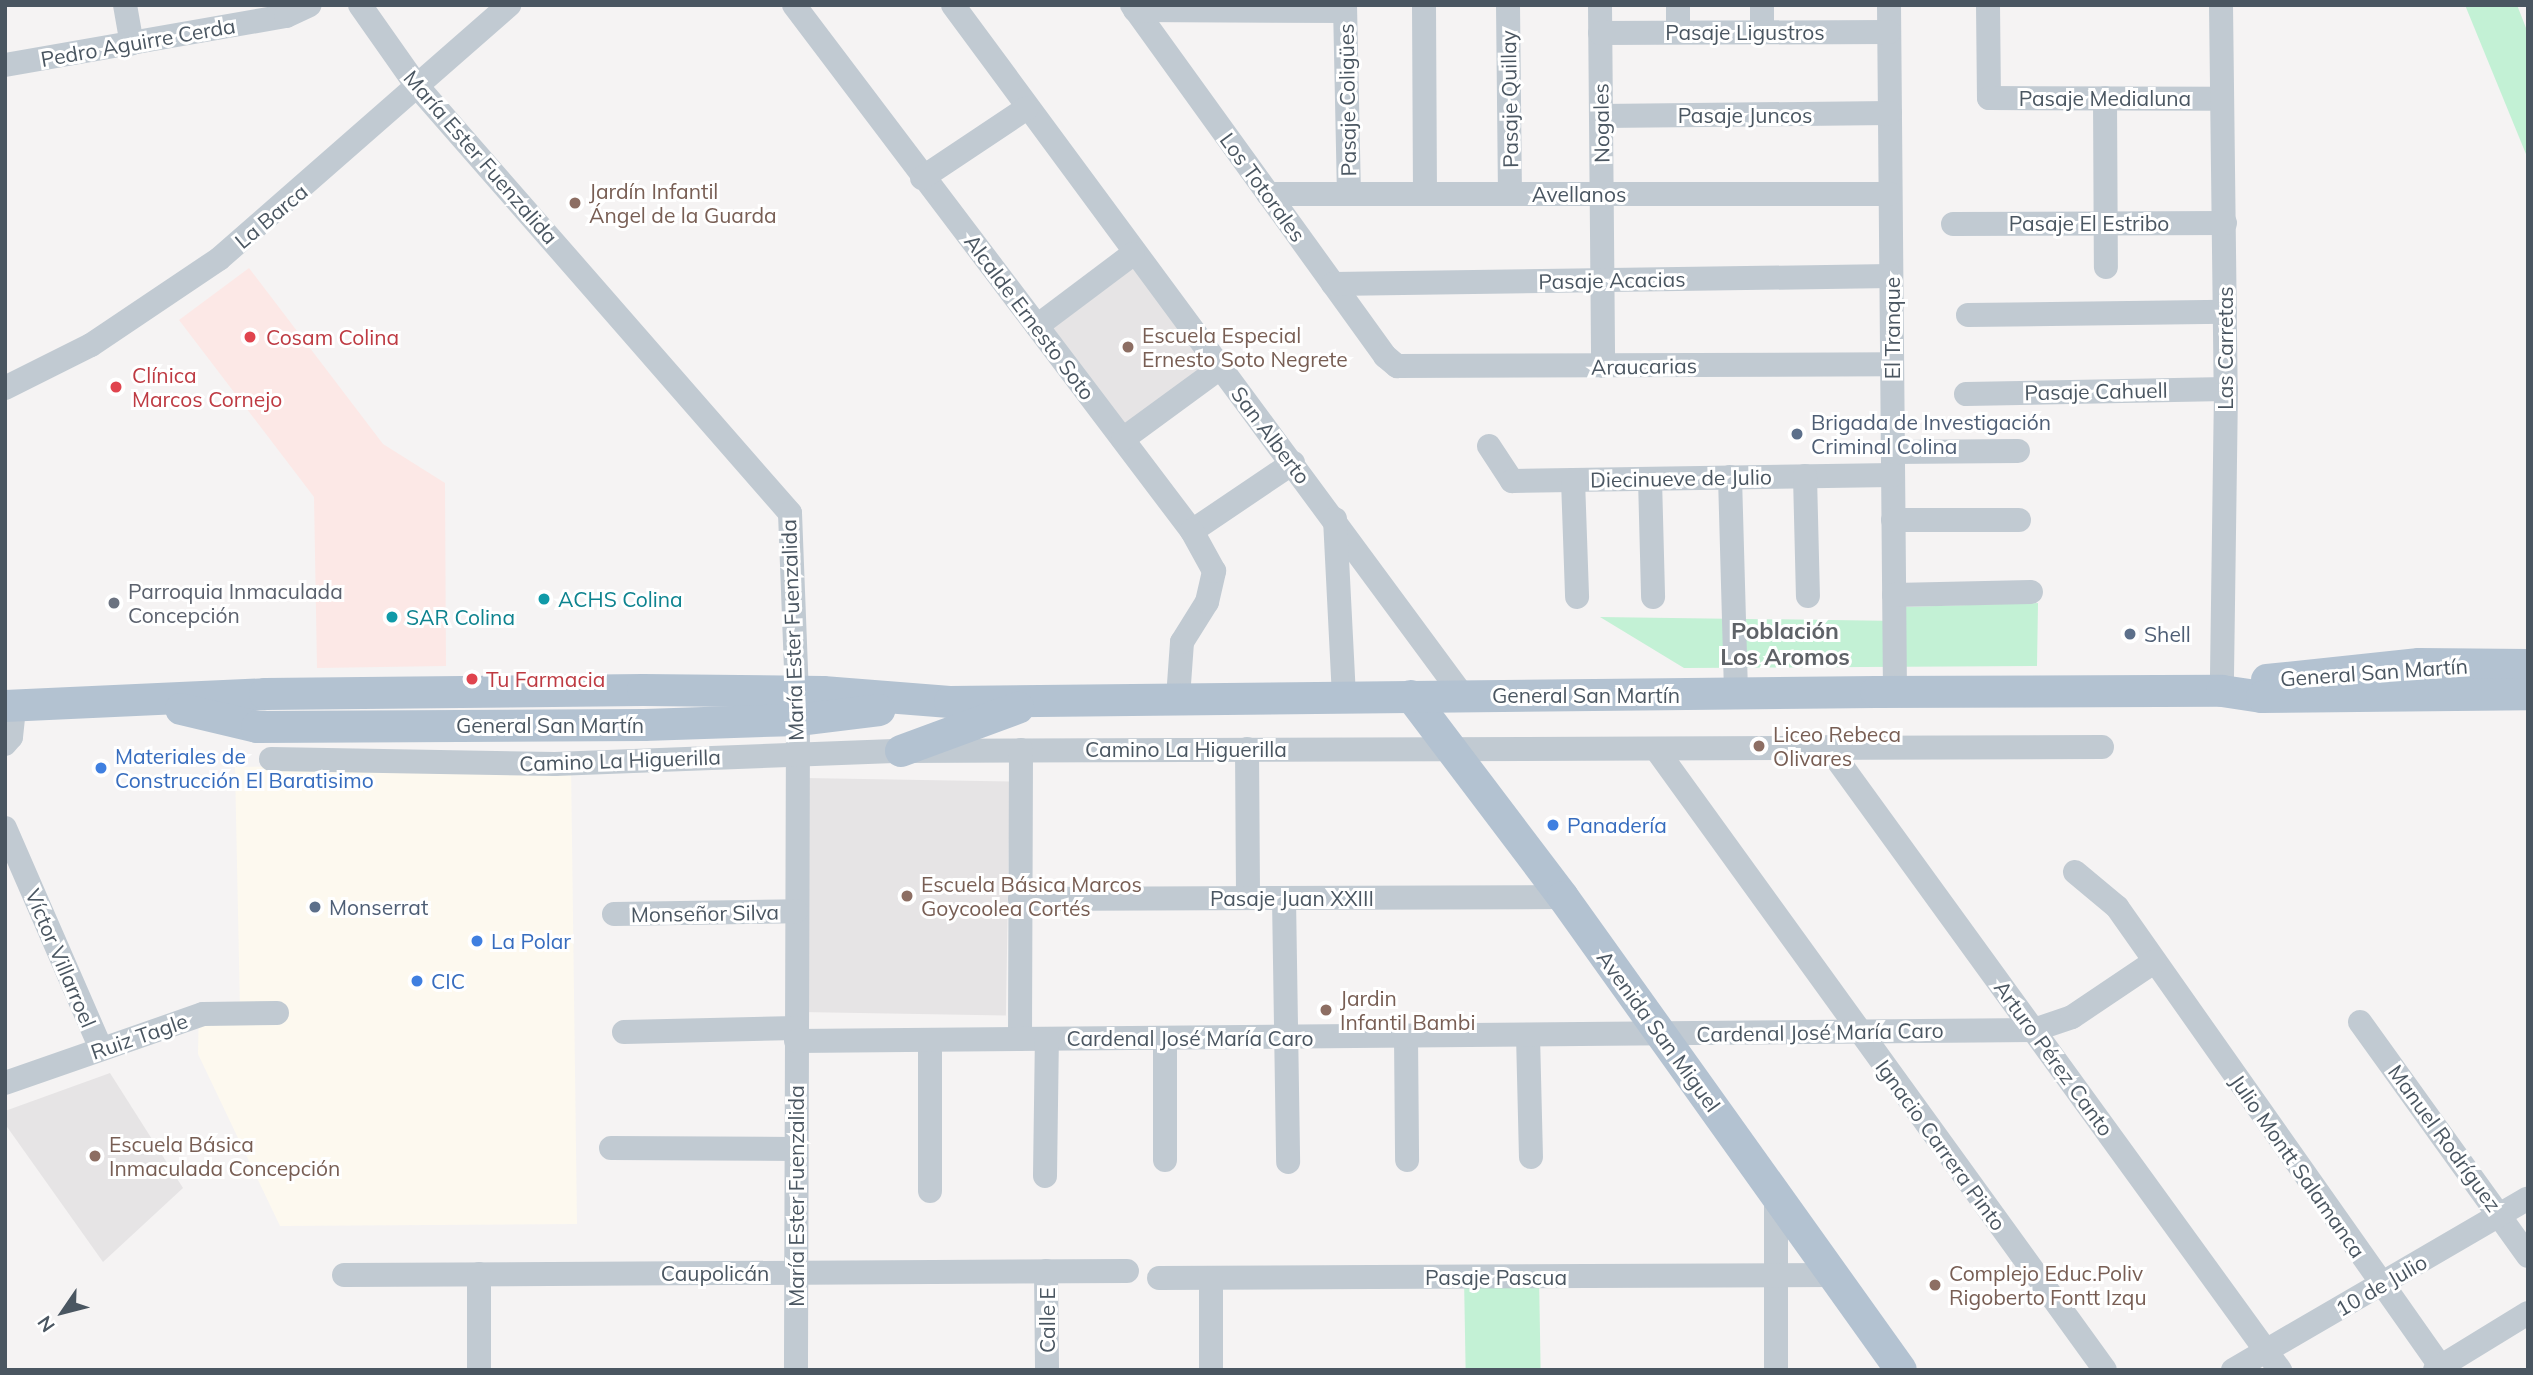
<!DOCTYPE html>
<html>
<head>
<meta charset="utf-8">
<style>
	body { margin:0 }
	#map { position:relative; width:2533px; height:1375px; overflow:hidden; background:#f5f3f3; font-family:Mulish,sans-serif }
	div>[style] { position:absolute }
	.commercial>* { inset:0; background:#fdf9ef }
	.education>* { inset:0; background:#e6e4e5; transform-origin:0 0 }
	.medical>* { inset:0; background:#fce8e6 }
	.green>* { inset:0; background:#c3f1d5; transform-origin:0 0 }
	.minor>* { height:24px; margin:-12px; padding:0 12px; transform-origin:12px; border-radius:12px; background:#c1cad2 }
	.major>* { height:32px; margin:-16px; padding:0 16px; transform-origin:16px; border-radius:16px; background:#b3c2d1 }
	.dots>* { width:19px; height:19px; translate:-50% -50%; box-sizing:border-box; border:4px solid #fff; border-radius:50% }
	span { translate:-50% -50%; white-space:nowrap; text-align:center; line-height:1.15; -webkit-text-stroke:6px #fff; paint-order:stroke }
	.street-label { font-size:21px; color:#4a5661 }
	.education-label { font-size:21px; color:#785e54 }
	.left { translate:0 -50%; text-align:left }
	.health-label { font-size:21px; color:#be3a42 }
	.service-label { font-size:21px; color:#4e5e75 }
	.worship-label { font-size:21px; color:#5b616d }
	.culture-label { font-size:21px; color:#0d838f }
	.shop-label { font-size:21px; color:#366cbe }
	.neighbourhood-label { font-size:23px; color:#5f6368; font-weight:700 }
	.frame { position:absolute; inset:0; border:7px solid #4a5661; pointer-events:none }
	.north { position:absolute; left:28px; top:1277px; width:70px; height:70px; -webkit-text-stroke:5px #fff; paint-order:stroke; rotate:235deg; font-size:19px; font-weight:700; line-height:28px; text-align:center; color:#4a5661 }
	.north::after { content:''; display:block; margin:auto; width:24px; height:32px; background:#4a5661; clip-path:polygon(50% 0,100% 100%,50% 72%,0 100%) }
</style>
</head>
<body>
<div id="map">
	<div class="commercial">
		<div style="clip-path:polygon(571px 764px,577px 1224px,280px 1226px,198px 1054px,199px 1005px,240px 1010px,235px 767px)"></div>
	</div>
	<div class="education">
		<div style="left:1132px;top:264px;width:129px;height:107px;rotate:53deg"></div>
		<div style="left:805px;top:778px;width:205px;height:234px;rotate:1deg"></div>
		<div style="clip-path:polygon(110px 1073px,183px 1188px,103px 1262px,5px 1124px,5px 1111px)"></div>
	</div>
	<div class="medical">
		<div style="clip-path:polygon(249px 268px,383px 444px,445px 483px,446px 666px,317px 668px,314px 497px,179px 320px)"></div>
	</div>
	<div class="green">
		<div style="clip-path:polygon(2465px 5px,2517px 5px,2528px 33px,2528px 159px)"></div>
		<div style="clip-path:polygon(2038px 603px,2037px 666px,1684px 668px,1600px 617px,1900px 621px,1904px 607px)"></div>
		<div style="left:1539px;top:1276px;width:94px;height:75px;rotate:89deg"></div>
	</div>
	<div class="minor">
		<div style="left:125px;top:5px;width:39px;rotate:80deg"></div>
		<div style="left:360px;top:5px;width:99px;rotate:54.9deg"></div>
		<div style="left:417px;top:86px;width:567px;rotate:48.86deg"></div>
		<div style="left:790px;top:513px;width:207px;rotate:87.8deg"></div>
		<div style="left:798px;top:720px;width:650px;rotate:90.18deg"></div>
		<div style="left:794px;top:5px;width:660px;rotate:52.89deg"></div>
		<div style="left:1192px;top:531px;width:122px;rotate:-34deg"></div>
		<div style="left:953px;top:5px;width:859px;rotate:53.57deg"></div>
		<div style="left:1132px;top:5px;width:433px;rotate:54.2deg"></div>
		<div style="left:1385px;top:356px;width:16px;rotate:40deg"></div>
		<div style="left:1397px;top:366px;width:495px;rotate:-0.2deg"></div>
		<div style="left:1345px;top:5px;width:189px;rotate:88.8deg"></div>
		<div style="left:1424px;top:5px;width:189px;rotate:89.7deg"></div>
		<div style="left:1508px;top:5px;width:189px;rotate:89.4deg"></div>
		<div style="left:1600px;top:5px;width:361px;rotate:89.5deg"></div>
		<div style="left:1889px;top:5px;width:687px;rotate:89.5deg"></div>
		<div style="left:1988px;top:5px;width:93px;rotate:89.4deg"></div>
		<div style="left:1989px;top:98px;width:232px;rotate:0.2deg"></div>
		<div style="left:2221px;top:5px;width:384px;rotate:89.3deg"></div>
		<div style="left:2226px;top:389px;width:302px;rotate:90.8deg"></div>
		<div style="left:1135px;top:10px;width:210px;rotate:0.3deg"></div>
		<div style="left:1678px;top:32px;width:27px;rotate:-90deg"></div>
		<div style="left:1762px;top:32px;width:27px;rotate:-90deg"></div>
		<div style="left:1600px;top:33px;width:289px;rotate:-0.2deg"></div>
		<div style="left:5px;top:65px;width:285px;rotate:-9.9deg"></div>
		<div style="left:286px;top:16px;width:26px;rotate:-25deg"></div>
		<div style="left:2105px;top:98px;width:169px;rotate:89.7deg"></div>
		<div style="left:1601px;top:116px;width:289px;rotate:-0.6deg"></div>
		<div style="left:922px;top:178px;width:126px;rotate:-33.7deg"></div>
		<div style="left:1268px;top:194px;width:622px"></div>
		<div style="left:1953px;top:224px;width:272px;rotate:-0.2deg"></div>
		<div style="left:1333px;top:284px;width:558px;rotate:-0.82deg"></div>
		<div style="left:1968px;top:315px;width:257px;rotate:-0.7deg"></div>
		<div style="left:1037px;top:326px;width:120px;rotate:-36.9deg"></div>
		<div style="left:5px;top:388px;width:96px;rotate:-26.6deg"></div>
		<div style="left:91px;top:345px;width:154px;rotate:-33.9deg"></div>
		<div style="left:219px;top:259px;width:386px;rotate:-41.2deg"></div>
		<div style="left:1966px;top:394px;width:260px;rotate:-1.1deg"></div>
		<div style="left:1123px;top:439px;width:120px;rotate:-36.2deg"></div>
		<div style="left:1489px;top:446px;width:42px;rotate:56.7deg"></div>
		<div style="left:1512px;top:481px;width:381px;rotate:-0.9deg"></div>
		<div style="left:1893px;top:452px;width:125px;rotate:-0.5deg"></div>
		<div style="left:1805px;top:476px;width:120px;rotate:88.6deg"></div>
		<div style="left:1730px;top:477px;width:217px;rotate:88.4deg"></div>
		<div style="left:1650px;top:479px;width:118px;rotate:88.5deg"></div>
		<div style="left:1573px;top:480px;width:117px;rotate:88deg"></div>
		<div style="left:1335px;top:519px;width:178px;rotate:87.1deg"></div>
		<div style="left:1893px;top:520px;width:126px"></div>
		<div style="left:1894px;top:595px;width:137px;rotate:-1.3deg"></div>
		<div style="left:1178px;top:698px;width:56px;rotate:-85.9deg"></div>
		<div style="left:1182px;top:642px;width:47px;rotate:-58deg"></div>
		<div style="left:1207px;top:602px;width:32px;rotate:-77deg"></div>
		<div style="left:1214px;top:571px;width:46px;rotate:-118.8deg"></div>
		<div style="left:5px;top:744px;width:9px;rotate:-49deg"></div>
		<div style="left:11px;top:737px;width:31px;rotate:-84deg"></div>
		<div style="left:1828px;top:747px;width:770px;rotate:54.04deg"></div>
		<div style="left:1247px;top:749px;width:149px;rotate:89.6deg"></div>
		<div style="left:1656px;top:749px;width:766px;rotate:54.13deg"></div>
		<div style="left:271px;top:759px;width:284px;rotate:1deg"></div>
		<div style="left:555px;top:764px;width:346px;rotate:-2.2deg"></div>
		<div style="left:901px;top:751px;width:1201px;rotate:-0.19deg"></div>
		<div style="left:5px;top:828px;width:241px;rotate:66.5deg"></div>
		<div style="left:2075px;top:872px;width:55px;rotate:39.8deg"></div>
		<div style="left:2117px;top:907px;width:566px;rotate:54.85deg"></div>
		<div style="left:1284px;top:898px;width:264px;rotate:89.1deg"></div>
		<div style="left:1020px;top:899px;width:543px;rotate:-0.21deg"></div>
		<div style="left:614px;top:914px;width:182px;rotate:-0.9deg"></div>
		<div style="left:2360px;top:1022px;width:288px;rotate:54.3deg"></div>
		<div style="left:624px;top:1032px;width:172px;rotate:-1.3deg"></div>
		<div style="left:1528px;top:1035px;width:122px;rotate:88.6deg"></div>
		<div style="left:1406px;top:1036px;width:124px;rotate:89.5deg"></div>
		<div style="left:1165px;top:1038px;width:122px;rotate:90deg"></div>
		<div style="left:1020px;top:1039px;width:289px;rotate:-89.8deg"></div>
		<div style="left:930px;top:1040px;width:151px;rotate:90deg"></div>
		<div style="left:796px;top:1041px;width:1238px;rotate:-0.51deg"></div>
		<div style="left:2034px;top:1030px;width:40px;rotate:-18.9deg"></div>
		<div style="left:2072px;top:1017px;width:99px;rotate:-33.9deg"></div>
		<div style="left:5px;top:1083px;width:210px;rotate:-19.2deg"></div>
		<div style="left:203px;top:1014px;width:74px;rotate:-0.8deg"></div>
		<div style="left:611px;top:1148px;width:185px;rotate:0.3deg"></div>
		<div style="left:1045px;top:1176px;width:137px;rotate:-89.2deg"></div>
		<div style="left:1776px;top:1194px;width:176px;rotate:90deg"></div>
		<div style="left:1046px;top:1271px;width:99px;rotate:89.4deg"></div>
		<div style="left:344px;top:1275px;width:783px;rotate:-0.29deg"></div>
		<div style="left:1159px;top:1278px;width:674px;rotate:-0.26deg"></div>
		<div style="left:1211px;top:1278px;width:92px;rotate:90deg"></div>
		<div style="left:479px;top:1370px;width:96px;rotate:-90deg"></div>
		<div style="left:2233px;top:1370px;width:341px;rotate:-30.2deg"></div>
		<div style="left:2435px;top:1370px;width:109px;rotate:-31.5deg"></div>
	</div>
	<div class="major">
		<div style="left:2267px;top:680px;width:153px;rotate:-6deg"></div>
		<div style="left:2419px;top:664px;width:109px;rotate:0.5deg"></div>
		<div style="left:1411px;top:696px;width:252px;rotate:52.9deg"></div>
		<div style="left:1563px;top:897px;width:581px;rotate:54.45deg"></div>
		<div style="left:5px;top:706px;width:260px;rotate:-2.6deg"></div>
		<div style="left:265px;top:694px;width:378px;rotate:-0.6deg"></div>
		<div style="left:643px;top:690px;width:180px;rotate:0.6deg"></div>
		<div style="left:823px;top:692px;width:127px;rotate:4.5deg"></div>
		<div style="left:950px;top:702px;width:926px;rotate:-0.62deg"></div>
		<div style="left:1876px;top:692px;width:346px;rotate:-0.2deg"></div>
		<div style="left:2222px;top:691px;width:40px;rotate:8.5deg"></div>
		<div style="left:2262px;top:697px;width:266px;rotate:-0.6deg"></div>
		<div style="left:181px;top:709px;width:78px;rotate:13.3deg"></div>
		<div style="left:257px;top:727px;width:387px;rotate:-0.3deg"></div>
		<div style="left:644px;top:725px;width:154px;rotate:-1.9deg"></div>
		<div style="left:798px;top:720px;width:82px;rotate:-7deg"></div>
		<div style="left:901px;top:751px;width:125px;rotate:-20.2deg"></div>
	</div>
	<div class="dots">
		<div style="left:575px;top:203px;background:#8d6e63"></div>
		<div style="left:250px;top:337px;background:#e0444e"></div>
		<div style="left:1128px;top:347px;background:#8d6e63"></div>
		<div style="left:116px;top:387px;background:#e0444e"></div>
		<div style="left:1797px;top:434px;background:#5c6f8a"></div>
		<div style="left:544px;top:599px;background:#0f9aa8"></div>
		<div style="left:114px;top:603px;background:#6b7280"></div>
		<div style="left:392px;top:617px;background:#0f9aa8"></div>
		<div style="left:2130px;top:634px;background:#5c6f8a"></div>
		<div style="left:472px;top:679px;background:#e0444e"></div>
		<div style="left:1759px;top:746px;background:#8d6e63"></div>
		<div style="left:101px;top:768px;background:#3f7fe0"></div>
		<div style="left:1553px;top:825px;background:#3f7fe0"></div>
		<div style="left:907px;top:896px;background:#8d6e63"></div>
		<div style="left:315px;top:907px;background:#5c6f8a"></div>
		<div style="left:477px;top:941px;background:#3f7fe0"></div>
		<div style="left:417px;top:981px;background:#3f7fe0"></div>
		<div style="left:1326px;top:1010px;background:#8d6e63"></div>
		<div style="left:95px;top:1156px;background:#8d6e63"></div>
		<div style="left:1935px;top:1285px;background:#8d6e63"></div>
	</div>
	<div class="street-label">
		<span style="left:1745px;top:32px">Pasaje Ligustros</span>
		<span style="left:138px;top:42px;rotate:-10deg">Pedro Aguirre Cerda</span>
		<span style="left:2105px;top:98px">Pasaje Medialuna</span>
		<span style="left:1509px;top:99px;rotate:-91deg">Pasaje Quillay</span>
		<span style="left:1347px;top:100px;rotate:-91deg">Pasaje Coligües</span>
		<span style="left:1745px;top:115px">Pasaje Juncos</span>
		<span style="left:1601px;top:123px;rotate:-91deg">Nogales</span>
		<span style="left:481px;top:157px;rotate:49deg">María Ester Fuenzalida</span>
		<span style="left:1263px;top:187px;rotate:54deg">Los Totorales</span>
		<span style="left:1579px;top:194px">Avellanos</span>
		<span style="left:271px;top:216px;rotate:-40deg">La Barca</span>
		<span style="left:2089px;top:223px">Pasaje El Estribo</span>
		<span style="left:1612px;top:280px;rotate:-1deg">Pasaje Acacias</span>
		<span style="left:1030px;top:317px;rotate:53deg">Alcalde Ernesto Soto</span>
		<span style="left:1892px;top:328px;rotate:-90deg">El Tranque</span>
		<span style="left:2225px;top:348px;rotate:-90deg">Las Carretas</span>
		<span style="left:1644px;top:366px;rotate:-1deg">Araucarias</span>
		<span style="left:2096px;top:391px;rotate:-1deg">Pasaje Cahuell</span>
		<span style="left:1271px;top:435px;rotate:53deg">San Alberto</span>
		<span style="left:1681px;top:478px;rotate:-1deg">Diecinueve de Julio</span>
		<span style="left:792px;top:630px;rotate:-92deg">María Ester Fuenzalida</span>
		<span style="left:2374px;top:672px;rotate:-4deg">General San Martín</span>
		<span style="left:1586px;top:695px">General San Martín</span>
		<span style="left:550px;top:725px">General San Martín</span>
		<span style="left:1186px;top:749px">Camino La Higuerilla</span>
		<span style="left:620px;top:760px;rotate:-2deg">Camino La Higuerilla</span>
		<span style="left:1292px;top:898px">Pasaje Juan XXIII</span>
		<span style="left:705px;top:913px;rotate:-1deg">Monseñor Silva</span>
		<span style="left:61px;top:958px;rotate:67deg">Víctor Villarroel</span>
		<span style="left:1659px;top:1031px;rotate:54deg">Avenida San Miguel</span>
		<span style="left:1820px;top:1032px;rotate:-1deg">Cardenal José María Caro</span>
		<span style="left:139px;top:1036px;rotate:-19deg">Ruiz Tagle</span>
		<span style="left:1190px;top:1038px">Cardenal José María Caro</span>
		<span style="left:2054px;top:1058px;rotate:54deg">Arturo Pérez Canto</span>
		<span style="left:2445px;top:1138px;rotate:54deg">Manuel Rodríguez</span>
		<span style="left:1941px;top:1145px;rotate:54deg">Ignacio Carrera Pinto</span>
		<span style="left:2298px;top:1166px;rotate:55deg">Julio Montt Salamanca</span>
		<span style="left:796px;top:1196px;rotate:-90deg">María Ester Fuenzalida</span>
		<span style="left:715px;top:1273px">Caupolicán</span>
		<span style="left:1496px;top:1277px">Pasaje Pascua</span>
		<span style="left:2381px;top:1285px;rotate:-30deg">10 de Julio</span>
		<span style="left:1047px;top:1320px;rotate:-90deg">Calle E</span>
	</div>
	<div class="education-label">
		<span class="left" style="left:589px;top:203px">Jardín Infantil<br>Ángel de la Guarda</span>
		<span class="left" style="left:1142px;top:347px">Escuela Especial<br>Ernesto Soto Negrete</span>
		<span class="left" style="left:1773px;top:746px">Liceo Rebeca<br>Olivares</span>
		<span class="left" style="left:921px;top:896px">Escuela Básica Marcos<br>Goycoolea Cortés</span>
		<span class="left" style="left:1340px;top:1010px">Jardin<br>Infantil Bambi</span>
		<span class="left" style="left:109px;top:1156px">Escuela Básica<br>Inmaculada Concepción</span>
		<span class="left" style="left:1949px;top:1285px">Complejo Educ.Poliv<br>Rigoberto Fontt Izqu</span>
	</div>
	<div class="health-label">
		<span class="left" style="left:266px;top:337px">Cosam Colina</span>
		<span class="left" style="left:132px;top:387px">Clínica<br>Marcos Cornejo</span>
		<span class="left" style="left:486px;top:679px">Tu Farmacia</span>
	</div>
	<div class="service-label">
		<span class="left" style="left:1811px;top:434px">Brigada de Investigación<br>Criminal Colina</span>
		<span class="left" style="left:2144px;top:634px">Shell</span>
		<span class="left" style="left:329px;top:907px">Monserrat</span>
	</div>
	<div class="worship-label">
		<span class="left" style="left:128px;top:603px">Parroquia Inmaculada<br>Concepción</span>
	</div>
	<div class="culture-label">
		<span class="left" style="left:558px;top:599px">ACHS Colina</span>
		<span class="left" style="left:406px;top:617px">SAR Colina</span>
	</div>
	<div class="shop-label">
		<span class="left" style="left:115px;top:768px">Materiales de<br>Construcción El Baratisimo</span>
		<span class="left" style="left:1567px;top:825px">Panadería</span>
		<span class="left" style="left:491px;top:941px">La Polar</span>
		<span class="left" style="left:431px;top:981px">CIC</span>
	</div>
	<div class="neighbourhood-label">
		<span style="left:1785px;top:644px">Población<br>Los Aromos</span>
	</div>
	<div class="frame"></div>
	<div class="north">N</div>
</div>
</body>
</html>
